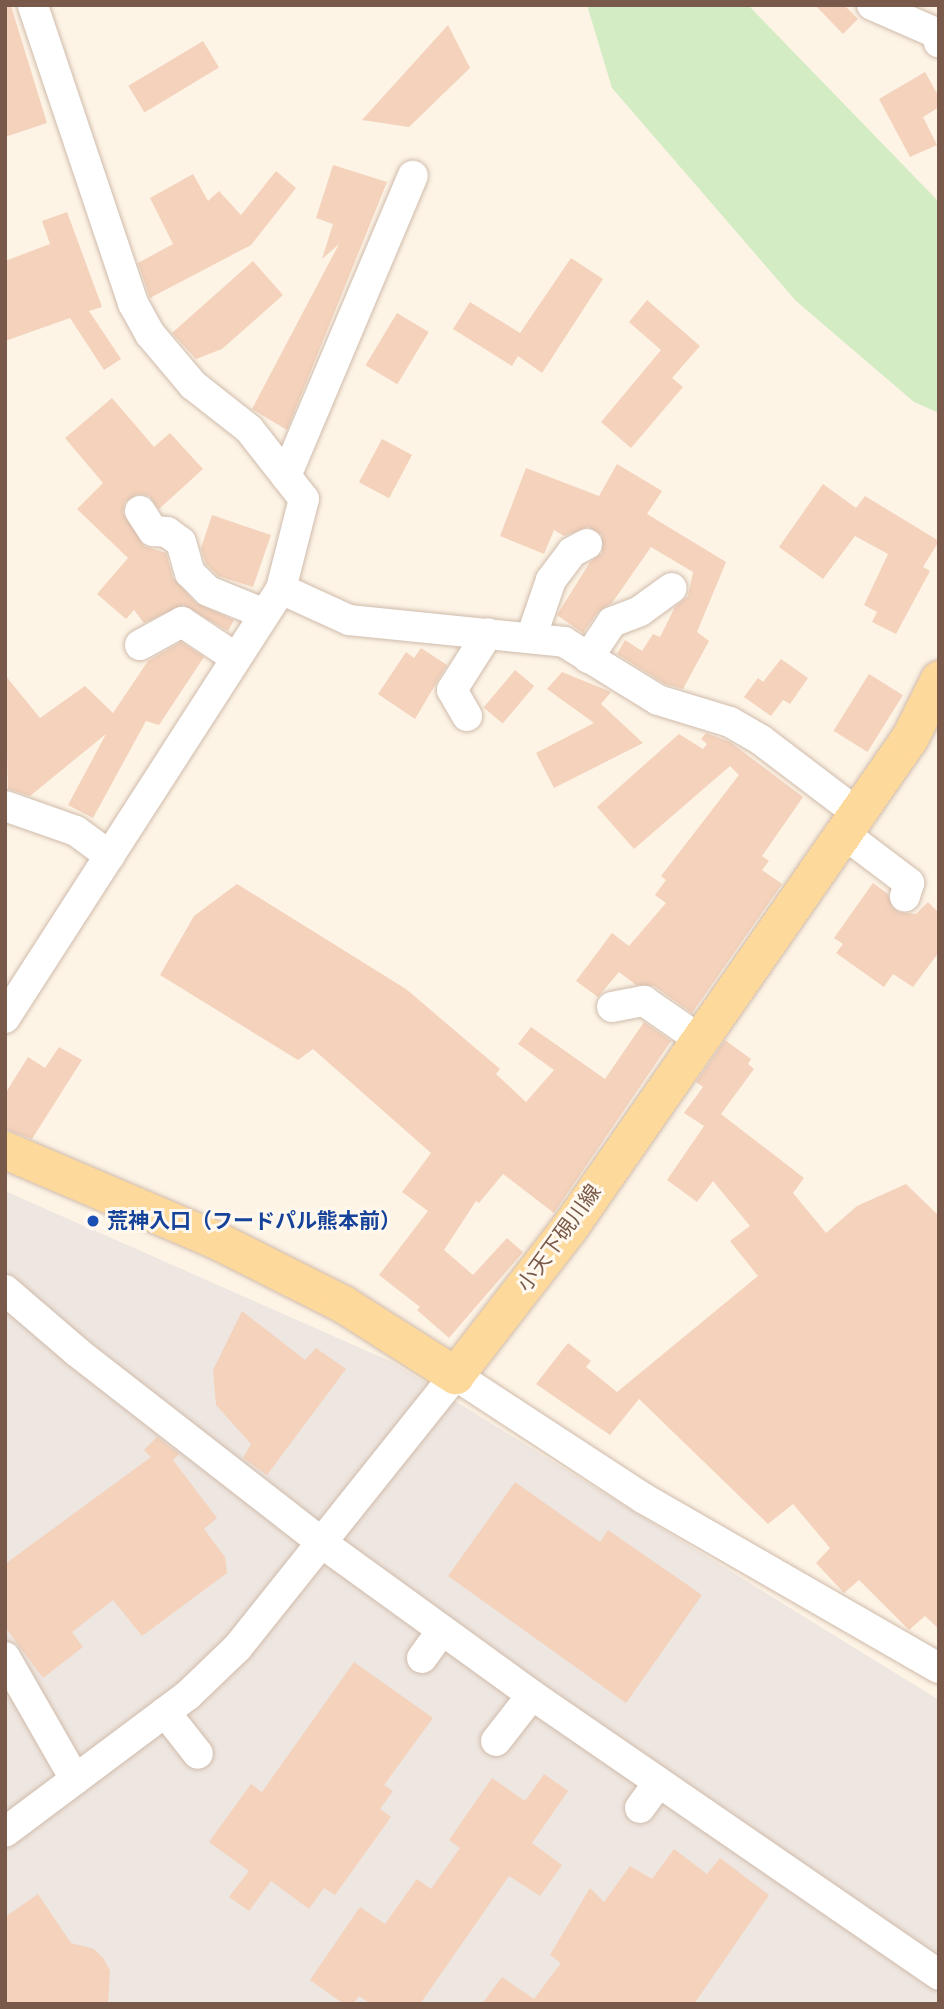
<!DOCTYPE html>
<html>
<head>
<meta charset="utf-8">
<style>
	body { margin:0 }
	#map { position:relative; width:944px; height:2009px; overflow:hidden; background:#fdf4e6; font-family:"Public Sans","Noto Sans JP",sans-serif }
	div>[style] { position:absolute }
	.industrial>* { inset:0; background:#eee6e0 }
	.green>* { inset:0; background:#d4ecc4 }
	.building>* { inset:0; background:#f4d2bc; transform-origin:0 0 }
	.roads { filter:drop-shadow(0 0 2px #d0bbab) drop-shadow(0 0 2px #d0bbab) }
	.minor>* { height:30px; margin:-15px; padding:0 15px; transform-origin:15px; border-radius:15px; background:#fff }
	.major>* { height:37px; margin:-18.5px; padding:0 18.5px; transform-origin:18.5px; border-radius:18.5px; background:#fed99c }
	.dots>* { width:19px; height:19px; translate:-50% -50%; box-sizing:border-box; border:4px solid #fff8ee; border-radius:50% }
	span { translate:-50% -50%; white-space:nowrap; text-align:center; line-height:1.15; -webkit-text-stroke:6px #fff8ee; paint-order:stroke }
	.transit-label { font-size:21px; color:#164399; font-weight:700 }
	.left { translate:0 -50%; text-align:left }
	.street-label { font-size:21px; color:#795949 }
	.frame { position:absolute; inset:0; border:7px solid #795949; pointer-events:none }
</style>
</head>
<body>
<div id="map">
	<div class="industrial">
		<div style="clip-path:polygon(5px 1191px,392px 1362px,939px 1700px,939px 2004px,5px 2004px)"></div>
	</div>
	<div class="green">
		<div style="clip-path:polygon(587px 5px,748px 5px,939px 202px,939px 413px,914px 402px,796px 301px,612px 88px)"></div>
	</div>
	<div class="building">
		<div style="clip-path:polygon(815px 5px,844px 5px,858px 19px,843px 34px)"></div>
		<div style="clip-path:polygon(11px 6px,47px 123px,5px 137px,5px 7px)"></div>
		<div style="clip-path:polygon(448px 25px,470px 68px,409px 127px,362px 120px)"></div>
		<div style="left:203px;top:41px;width:31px;height:87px;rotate:59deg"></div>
		<div style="clip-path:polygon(925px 72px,939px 97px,939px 107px,923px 117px,937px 145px,910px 157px,879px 99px)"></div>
		<div style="clip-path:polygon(333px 165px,387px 182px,287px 430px,252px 409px,339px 244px,322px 259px,333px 224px,316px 218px)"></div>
		<div style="clip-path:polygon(276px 171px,296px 188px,251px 245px,150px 298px,138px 263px,173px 244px,150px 198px,193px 174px,208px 201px,219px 191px,241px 215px)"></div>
		<div style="clip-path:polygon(67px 212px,102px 307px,89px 311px,121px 359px,104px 370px,70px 318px,5px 341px,5px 261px,50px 244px,42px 221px)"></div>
		<div style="clip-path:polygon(571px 258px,603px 279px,542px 373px,518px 356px,512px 366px,453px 329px,470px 302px,520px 333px)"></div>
		<div style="clip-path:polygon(253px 261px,283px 295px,222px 349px,196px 359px,172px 333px)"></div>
		<div style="clip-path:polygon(647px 300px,700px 346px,672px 378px,683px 387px,631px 448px,601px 422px,661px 350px,629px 322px)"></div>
		<div style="left:397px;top:313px;width:37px;height:61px;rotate:31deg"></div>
		<div style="clip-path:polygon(112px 398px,154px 447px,170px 433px,203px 469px,159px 509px,149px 496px,138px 494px,125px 502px,123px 513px,144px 546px,166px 553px,173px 578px,196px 603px,234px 620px,228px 631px,183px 605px,144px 623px,134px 610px,126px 619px,97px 594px,128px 558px,77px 509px,103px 483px,65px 438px)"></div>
		<div style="left:382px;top:439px;width:34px;height:49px;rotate:28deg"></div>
		<div style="clip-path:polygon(617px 464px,662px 491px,647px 514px,726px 562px,697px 632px,709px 641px,683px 689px,665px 684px,617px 654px,625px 640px,642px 651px,653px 634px,660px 637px,675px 607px,688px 596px,693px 572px,651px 547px,612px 603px,598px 612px,583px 633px,557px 615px,590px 562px,602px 553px,602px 535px,588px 527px,564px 536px,554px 530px,544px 554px,500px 536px,526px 468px,599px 496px)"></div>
		<div style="clip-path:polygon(823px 484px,856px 508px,865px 496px,939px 541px,923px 567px,930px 571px,896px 634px,872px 622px,877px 612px,864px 605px,888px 554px,855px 536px,823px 579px,779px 547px)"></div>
		<div style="clip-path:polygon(212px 515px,271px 535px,253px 587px,218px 576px,206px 564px,201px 548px)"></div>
		<div style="clip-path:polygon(181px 642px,204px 657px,159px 725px,146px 721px,93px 818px,68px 805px,106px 734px,30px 796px,8px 789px,5px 675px,40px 718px,85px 686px,113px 713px,148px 661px)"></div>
		<div style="clip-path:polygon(421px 648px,447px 665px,415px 719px,378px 694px,406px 652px,414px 658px)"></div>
		<div style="clip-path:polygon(781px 659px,808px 678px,790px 704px,783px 700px,771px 716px,744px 697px,758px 678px,763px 682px)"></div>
		<div style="left:515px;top:670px;width:25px;height:49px;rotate:40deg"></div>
		<div style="clip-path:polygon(562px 672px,611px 692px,601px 704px,643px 743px,554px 788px,536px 753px,594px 723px,547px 689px)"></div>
		<div style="left:869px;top:674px;width:40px;height:67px;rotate:32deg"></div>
		<div style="clip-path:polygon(706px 733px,730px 742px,803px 797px,762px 856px,769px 861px,762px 870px,782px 884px,692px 1013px,654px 986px,636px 985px,619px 972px,598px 997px,576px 981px,612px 933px,629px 946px,666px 903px,655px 895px,666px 880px,661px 876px,739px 775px,730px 766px,634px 849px,597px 807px,679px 734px,703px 749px,707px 744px,701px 739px)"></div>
		<div style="clip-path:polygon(873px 883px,888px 894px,892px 907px,899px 912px,916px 914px,928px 902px,939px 913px,939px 952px,913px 987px,893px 974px,884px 987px,836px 953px,843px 944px,834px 938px)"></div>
		<div style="clip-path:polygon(237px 884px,406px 989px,500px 1069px,496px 1074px,526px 1102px,554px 1070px,518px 1044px,531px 1027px,605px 1079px,644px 1022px,671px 1041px,554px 1213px,503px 1174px,479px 1203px,476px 1201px,444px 1250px,473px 1275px,507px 1238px,523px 1252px,449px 1338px,417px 1310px,420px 1307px,379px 1275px,428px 1211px,402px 1192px,431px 1153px,313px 1049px,298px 1060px,160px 975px,194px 916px)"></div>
		<div style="clip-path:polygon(725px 1040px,751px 1059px,748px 1064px,754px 1069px,721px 1114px,804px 1178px,793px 1193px,826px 1233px,857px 1206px,906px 1184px,939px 1216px,939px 1629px,925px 1616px,909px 1630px,859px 1580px,844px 1593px,816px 1563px,830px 1548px,793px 1504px,768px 1524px,639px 1399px,610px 1435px,536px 1384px,568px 1343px,591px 1361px,586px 1367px,617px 1392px,758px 1276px,730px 1241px,750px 1226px,713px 1181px,697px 1202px,667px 1180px,704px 1126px,684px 1113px,703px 1087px,696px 1082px)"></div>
		<div style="clip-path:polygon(59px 1047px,82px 1060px,32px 1139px,5px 1129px,5px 1094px,28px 1057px,45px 1068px)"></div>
		<div style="clip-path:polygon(242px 1311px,305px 1360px,316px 1348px,346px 1369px,267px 1475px,243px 1458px,251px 1444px,216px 1405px,213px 1370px)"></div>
		<div style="clip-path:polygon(157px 1437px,179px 1454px,173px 1460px,217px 1518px,204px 1529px,225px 1557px,227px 1573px,142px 1636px,113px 1600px,72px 1632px,83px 1647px,43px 1678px,5px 1627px,5px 1564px,151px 1457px,144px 1450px)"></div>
		<div style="clip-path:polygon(515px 1482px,600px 1542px,608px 1530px,702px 1595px,626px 1703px,448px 1576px)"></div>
		<div style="clip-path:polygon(354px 1662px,433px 1718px,384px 1785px,393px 1791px,380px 1809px,391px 1817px,335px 1895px,324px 1888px,309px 1909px,271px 1881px,249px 1911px,229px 1897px,249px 1871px,209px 1842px,251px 1784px,262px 1792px)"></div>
		<div style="clip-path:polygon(544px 1774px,568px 1791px,532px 1843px,562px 1865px,540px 1896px,509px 1876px,420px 2004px,371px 2004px,359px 1996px,353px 2004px,344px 2004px,310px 1980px,360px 1907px,385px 1924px,417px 1879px,431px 1889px,460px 1848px,449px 1840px,492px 1778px,525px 1801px)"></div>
		<div style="clip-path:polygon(674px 1849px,707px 1874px,720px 1858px,769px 1895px,694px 2004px,482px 2004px,502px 1977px,534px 1999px,561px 1963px,550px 1955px,590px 1888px,604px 1902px,630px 1866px,652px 1879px)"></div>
		<div style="clip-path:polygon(38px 1894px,71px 1943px,94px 1949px,104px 1959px,110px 1971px,108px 2004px,5px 2004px,5px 1917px)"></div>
	</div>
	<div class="roads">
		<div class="minor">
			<div style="left:872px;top:5px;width:70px;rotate:23.6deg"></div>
			<div style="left:936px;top:33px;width:10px;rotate:73deg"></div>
			<div style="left:286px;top:476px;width:326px;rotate:-67.1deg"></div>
			<div style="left:140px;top:511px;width:24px;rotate:57deg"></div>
			<div style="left:153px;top:531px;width:14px;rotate:4deg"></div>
			<div style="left:167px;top:532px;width:17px;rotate:36deg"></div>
			<div style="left:181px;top:542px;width:32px;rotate:74deg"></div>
			<div style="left:190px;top:573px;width:25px;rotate:45deg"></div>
			<div style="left:208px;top:591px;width:61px;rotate:22deg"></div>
			<div style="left:281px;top:589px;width:75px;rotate:24.5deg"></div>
			<div style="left:349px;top:620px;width:216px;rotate:5.8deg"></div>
			<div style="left:564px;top:642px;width:110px;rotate:31.7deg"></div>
			<div style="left:658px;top:700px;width:75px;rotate:17deg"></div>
			<div style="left:730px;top:722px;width:36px;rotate:30deg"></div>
			<div style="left:761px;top:740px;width:119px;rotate:37.2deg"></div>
			<div style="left:531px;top:638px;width:61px;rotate:-71deg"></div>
			<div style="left:551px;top:580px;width:35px;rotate:-53deg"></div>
			<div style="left:572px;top:552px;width:17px;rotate:-28deg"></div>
			<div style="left:140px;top:645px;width:48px;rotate:-28.7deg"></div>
			<div style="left:182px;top:622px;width:65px;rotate:33.7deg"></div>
			<div style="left:588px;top:658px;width:43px;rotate:-56.3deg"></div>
			<div style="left:612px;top:622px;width:30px;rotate:-21deg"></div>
			<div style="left:640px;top:611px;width:39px;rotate:-36deg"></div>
			<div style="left:467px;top:716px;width:30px;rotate:-120deg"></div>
			<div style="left:452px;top:690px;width:67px;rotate:-57.7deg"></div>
			<div style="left:5px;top:806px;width:75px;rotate:19.4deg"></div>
			<div style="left:76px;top:831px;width:42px;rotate:36.3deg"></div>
			<div style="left:843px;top:833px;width:83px;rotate:37.1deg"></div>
			<div style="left:909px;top:883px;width:14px;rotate:107deg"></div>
			<div style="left:612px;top:1007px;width:33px;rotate:-11deg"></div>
			<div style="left:644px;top:1001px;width:67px;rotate:34.6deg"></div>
			<div style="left:5px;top:1018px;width:510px;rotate:-57.24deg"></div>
			<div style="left:281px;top:589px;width:93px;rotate:-75.7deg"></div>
			<div style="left:304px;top:499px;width:89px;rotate:-128.2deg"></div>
			<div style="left:249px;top:429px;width:71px;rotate:-141.8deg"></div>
			<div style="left:193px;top:385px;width:67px;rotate:-130.1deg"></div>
			<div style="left:150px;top:334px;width:35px;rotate:-119deg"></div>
			<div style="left:133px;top:303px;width:314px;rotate:-108.6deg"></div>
			<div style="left:5px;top:1290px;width:95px;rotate:40.7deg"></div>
			<div style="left:77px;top:1352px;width:311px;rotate:37.9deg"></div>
			<div style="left:322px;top:1543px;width:259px;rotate:35.9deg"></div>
			<div style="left:532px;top:1695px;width:494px;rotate:34.5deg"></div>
			<div style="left:5px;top:1657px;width:141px;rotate:60.2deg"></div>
			<div style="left:422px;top:1658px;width:34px;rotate:-54deg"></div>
			<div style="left:165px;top:1712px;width:53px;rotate:51.8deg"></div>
			<div style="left:496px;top:1741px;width:58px;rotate:-52deg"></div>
			<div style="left:640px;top:1808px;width:31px;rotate:-54deg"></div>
			<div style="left:5px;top:1832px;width:229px;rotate:-36.8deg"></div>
			<div style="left:188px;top:1695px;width:69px;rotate:-43.8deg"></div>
			<div style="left:238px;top:1647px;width:348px;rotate:-51.4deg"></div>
			<div style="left:455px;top:1375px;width:225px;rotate:33.2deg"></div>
			<div style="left:643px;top:1498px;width:341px;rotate:29.9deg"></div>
		</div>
		<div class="major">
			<div style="left:5px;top:1150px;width:232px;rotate:23.1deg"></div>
			<div style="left:218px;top:1241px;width:140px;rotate:26.7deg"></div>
			<div style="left:343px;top:1304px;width:133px;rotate:32.4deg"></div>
			<div style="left:455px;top:1375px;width:185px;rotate:-52.3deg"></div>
			<div style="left:568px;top:1229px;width:599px;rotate:-55.2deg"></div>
			<div style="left:910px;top:737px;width:65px;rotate:-63.4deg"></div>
		</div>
	</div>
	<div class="dots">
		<div style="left:93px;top:1221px;background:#1a4fb4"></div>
	</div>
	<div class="transit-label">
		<span class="left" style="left:107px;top:1221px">荒神入口（フードパル熊本前）</span>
	</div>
	<div class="street-label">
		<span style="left:559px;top:1238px;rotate:-54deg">小天下硯川線</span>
	</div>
	<div class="frame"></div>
</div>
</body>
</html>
